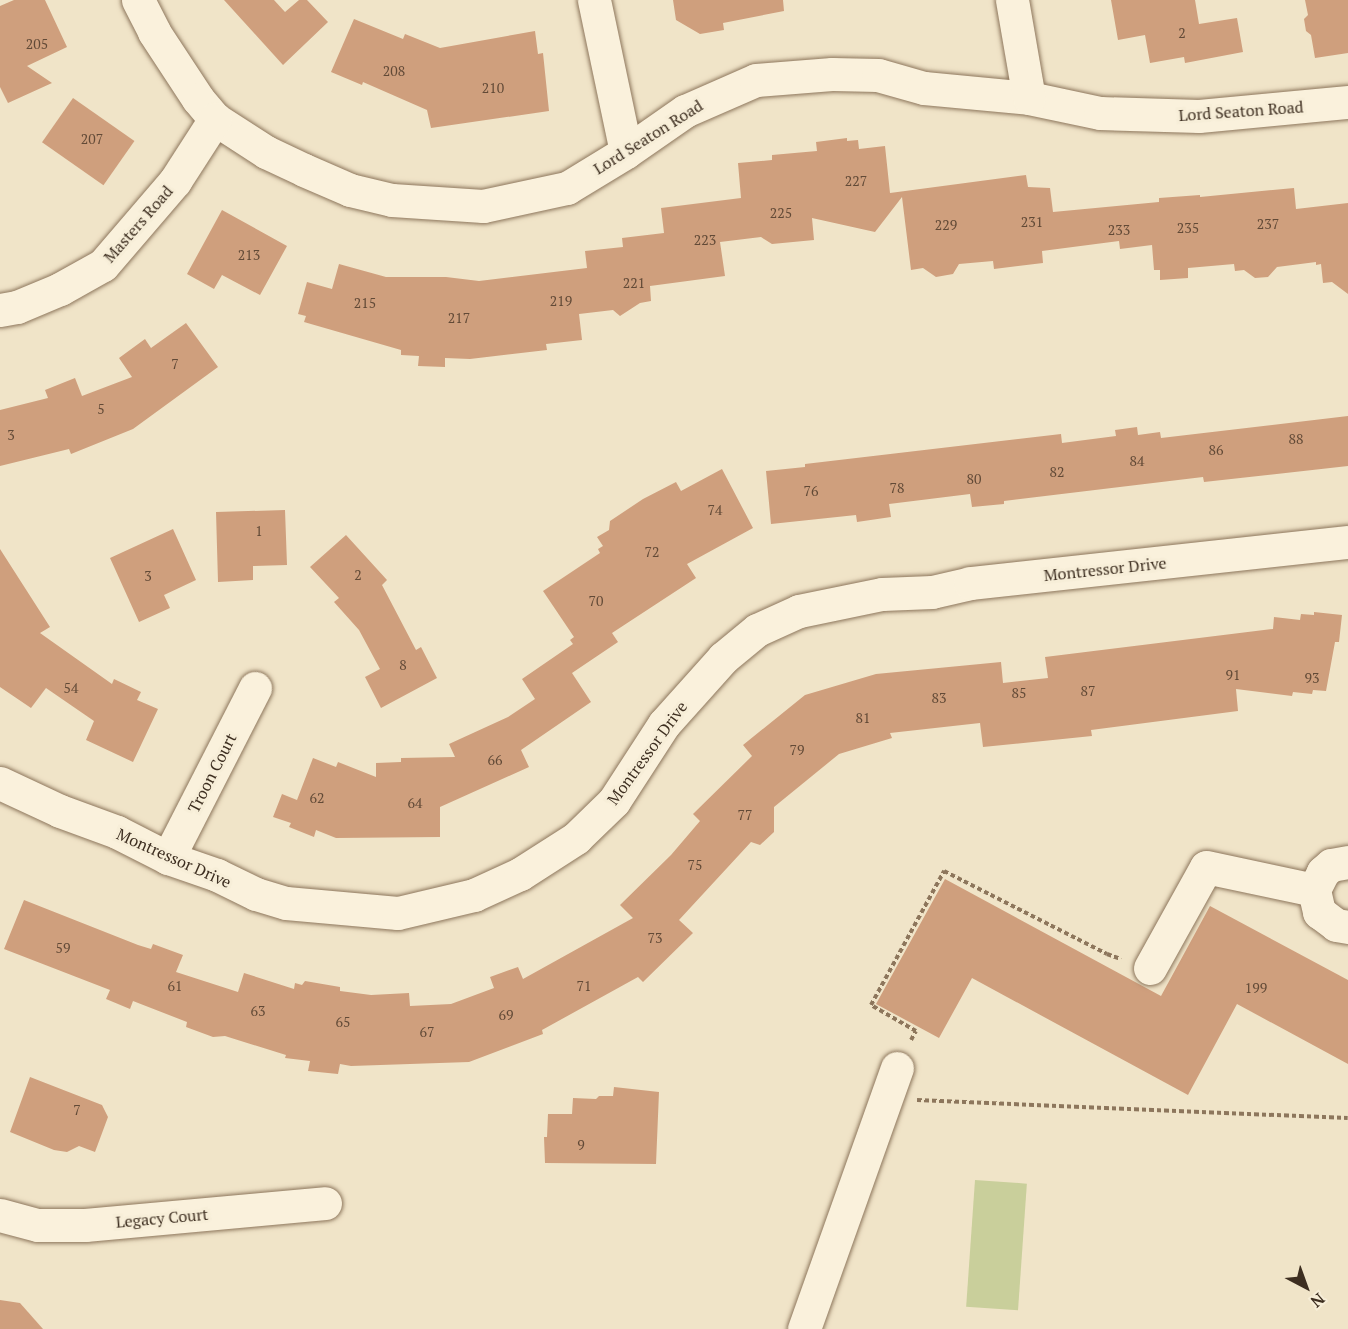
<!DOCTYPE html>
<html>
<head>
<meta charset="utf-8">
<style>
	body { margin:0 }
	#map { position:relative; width:1348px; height:1329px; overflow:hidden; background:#f0e4c8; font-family:"PT Serif",serif }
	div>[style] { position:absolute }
	.green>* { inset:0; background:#c9cf9b; transform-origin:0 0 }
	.building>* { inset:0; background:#cf9f7d; transform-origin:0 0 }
	.path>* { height:4px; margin-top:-2px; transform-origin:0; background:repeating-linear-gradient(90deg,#8d765c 0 4.5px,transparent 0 7.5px) }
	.roads { filter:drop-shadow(0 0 2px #8d765c) drop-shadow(0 0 2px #8d765c) }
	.minor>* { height:33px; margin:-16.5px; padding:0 16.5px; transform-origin:16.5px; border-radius:16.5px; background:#faf1dc }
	span { translate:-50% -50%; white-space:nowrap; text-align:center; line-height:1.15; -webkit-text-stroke:6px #f7eed8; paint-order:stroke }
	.number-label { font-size:14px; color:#624a37 }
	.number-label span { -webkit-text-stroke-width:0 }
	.street-label { font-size:16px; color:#3d2e20 }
	.north { position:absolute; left:1276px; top:1257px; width:60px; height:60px; -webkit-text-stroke:4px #f7eed8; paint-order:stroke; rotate:139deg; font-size:16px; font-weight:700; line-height:24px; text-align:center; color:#3d2e20 }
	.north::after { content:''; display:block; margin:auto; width:21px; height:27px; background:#3d2e20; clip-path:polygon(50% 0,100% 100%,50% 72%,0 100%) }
</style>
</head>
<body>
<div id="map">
	<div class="green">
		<div style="left:975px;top:1180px;width:52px;height:127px;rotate:4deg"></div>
	</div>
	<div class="building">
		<div style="clip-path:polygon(14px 0,45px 0,67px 47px,27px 66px,52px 83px,8px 103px,0 87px,0 6px)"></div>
		<div style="clip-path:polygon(224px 0,274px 0,285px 12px,299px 0,307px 0,328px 22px,283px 65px)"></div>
		<div style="clip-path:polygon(673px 0,783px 0,784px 11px,723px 23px,724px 30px,700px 34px,676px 20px)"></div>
		<div style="clip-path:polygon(1111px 0,1195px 0,1199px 24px,1237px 18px,1243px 52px,1185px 63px,1184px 57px,1150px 63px,1145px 35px,1118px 40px)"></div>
		<div style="clip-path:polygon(1305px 0,1348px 0,1348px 53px,1315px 58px,1311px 35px,1306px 31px,1304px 19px,1308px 15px)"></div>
		<div style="clip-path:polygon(354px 19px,403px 39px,405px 34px,440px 48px,535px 31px,538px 54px,543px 53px,549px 111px,431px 128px,427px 110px,363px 82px,362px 85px,331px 72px)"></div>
		<div style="left:73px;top:98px;width:75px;height:54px;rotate:35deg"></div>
		<div style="clip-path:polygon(847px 138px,847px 141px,858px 140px,859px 149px,885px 146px,890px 193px,1026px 175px,1028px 187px,1050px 188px,1053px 212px,1159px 202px,1159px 198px,1200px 195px,1200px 197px,1294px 188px,1296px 209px,1348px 203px,1348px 294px,1332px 282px,1323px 283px,1321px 264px,1316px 265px,1316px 262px,1277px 267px,1268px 277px,1255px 278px,1244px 270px,1235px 271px,1234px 264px,1188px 268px,1188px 278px,1160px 280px,1160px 270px,1154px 270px,1152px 245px,1120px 249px,1119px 241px,1042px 251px,1043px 263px,994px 269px,993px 261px,959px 264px,953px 274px,936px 277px,923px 268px,911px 270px,902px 197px,875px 232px,812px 218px,814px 240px,772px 244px,761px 237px,720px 242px,725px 276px,650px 286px,651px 301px,640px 303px,620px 316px,613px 310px,579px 314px,582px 340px,546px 344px,547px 350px,470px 359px,445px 358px,445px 367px,418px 366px,419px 356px,401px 355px,401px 350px,304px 322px,306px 316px,298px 314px,307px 282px,332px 289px,339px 264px,386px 277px,446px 277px,479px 281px,587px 268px,585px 251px,623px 247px,622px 238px,664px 233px,661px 208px,741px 198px,738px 163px,772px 160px,772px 155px,817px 151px,816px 142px)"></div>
		<div style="clip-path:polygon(222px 210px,287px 246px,260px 295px,222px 275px,214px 289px,187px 274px)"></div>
		<div style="clip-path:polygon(186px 323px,218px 367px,133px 429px,71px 454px,69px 449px,0 466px,0 410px,48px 398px,45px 390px,75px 378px,82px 396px,132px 377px,119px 358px,145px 339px,151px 348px)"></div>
		<div style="clip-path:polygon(1348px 416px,1348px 466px,1204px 482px,1203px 477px,1004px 501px,1004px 504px,972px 507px,970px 494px,889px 504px,891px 517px,857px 522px,856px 515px,771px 524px,766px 471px,805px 467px,805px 464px,1061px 434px,1062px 443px,1116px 436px,1115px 430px,1137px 427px,1138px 435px,1160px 432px,1161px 438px)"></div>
		<div style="clip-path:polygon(722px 469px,753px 528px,687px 564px,696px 578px,612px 633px,618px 642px,572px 673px,591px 702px,521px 750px,529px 767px,440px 807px,440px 837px,336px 838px,316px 830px,314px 837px,289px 827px,291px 823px,273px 817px,282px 794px,297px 800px,313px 758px,336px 767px,338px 762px,376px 777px,376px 763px,401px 762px,401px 758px,455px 757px,449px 744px,508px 717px,535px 699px,522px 679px,573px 644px,570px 640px,574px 637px,543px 591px,600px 553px,598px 549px,603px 546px,597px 537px,609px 530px,610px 521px,643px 499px,676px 482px,681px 491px)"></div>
		<div style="clip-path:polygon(285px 510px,287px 565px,253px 566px,253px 580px,218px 582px,216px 512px)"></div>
		<div style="clip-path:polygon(173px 529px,196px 580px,164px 595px,170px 608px,139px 622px,110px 558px)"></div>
		<div style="clip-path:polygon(346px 535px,387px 580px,382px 585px,416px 650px,421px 647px,437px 678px,381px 708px,365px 677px,380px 669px,359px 630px,334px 602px,339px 598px,310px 567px)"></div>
		<div style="clip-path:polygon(0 549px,50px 627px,40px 633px,112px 684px,114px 679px,141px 692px,137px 700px,158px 709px,133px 762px,86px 740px,94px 721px,46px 688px,31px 708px,0 687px)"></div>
		<div style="clip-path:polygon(1314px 612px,1342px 615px,1339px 642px,1335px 642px,1326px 691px,1313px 690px,1312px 694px,1293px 692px,1292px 696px,1236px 689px,1238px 711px,1091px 730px,1092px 736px,983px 747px,980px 723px,890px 733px,892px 738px,839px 754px,774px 807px,774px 832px,760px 845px,751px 842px,679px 920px,693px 933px,643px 982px,638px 977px,542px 1030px,543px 1034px,469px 1062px,351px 1066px,340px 1064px,338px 1074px,308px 1071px,310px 1061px,285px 1058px,286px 1055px,225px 1036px,213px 1037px,186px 1027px,187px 1022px,133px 1001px,130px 1009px,106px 999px,110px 990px,4px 949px,24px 900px,138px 945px,151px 949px,153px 944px,183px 955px,176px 972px,238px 992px,244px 973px,294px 989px,295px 983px,302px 985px,305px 981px,340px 987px,340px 991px,371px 995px,409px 993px,410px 1006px,451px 1004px,494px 988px,490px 977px,518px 967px,523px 979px,633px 918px,620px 905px,671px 855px,700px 821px,693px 814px,752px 756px,743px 745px,805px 695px,876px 674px,1001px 662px,1003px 683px,1048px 678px,1045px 657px,1273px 629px,1274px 617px,1300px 620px,1301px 614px,1314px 615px)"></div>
		<div style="clip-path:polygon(945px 879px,1161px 996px,1210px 906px,1348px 980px,1348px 1064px,1237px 1004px,1188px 1095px,972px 978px,939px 1038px,876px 1004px)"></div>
		<div style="clip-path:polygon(30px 1077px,102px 1105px,108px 1117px,95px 1152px,79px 1146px,67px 1152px,54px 1150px,10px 1132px)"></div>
		<div style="clip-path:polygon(614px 1087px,659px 1092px,656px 1164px,545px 1163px,544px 1137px,547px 1137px,548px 1114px,572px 1114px,573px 1098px,596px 1099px,599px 1096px,613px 1096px)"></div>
		<div style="clip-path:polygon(0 1300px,20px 1303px,43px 1329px,0 1329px)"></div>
	</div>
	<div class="path">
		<div style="left:911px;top:1040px;width:10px;rotate:-61deg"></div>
		<div style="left:916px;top:1031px;width:52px;rotate:-150deg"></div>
		<div style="left:871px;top:1005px;width:153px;rotate:-61.4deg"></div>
		<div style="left:944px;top:871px;width:183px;rotate:27deg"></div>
		<div style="left:1107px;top:954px;width:15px;rotate:20deg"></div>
		<div style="left:917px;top:1100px;width:431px;rotate:2.4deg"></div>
	</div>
	<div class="roads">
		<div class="minor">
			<div style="left:138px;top:0;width:36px;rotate:63deg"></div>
			<div style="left:154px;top:32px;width:80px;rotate:56.7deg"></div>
			<div style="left:198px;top:99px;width:26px;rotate:50deg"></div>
			<div style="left:215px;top:119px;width:61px;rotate:32.9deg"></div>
			<div style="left:266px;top:152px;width:42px;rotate:25.3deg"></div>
			<div style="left:304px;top:170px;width:50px;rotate:23.5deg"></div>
			<div style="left:350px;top:190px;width:43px;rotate:13.4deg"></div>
			<div style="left:392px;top:200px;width:91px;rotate:3.8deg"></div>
			<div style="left:483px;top:206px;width:86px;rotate:-12.1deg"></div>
			<div style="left:567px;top:188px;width:69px;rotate:-31.4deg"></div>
			<div style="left:626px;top:152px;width:72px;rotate:-34.8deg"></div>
			<div style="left:685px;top:111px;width:77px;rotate:-23.6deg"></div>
			<div style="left:756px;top:80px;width:76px;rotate:-4.5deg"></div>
			<div style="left:832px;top:74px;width:46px;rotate:1.2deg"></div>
			<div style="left:878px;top:75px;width:48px;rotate:15.8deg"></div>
			<div style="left:924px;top:88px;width:105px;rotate:5.4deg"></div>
			<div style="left:1029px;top:98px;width:73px;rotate:11.9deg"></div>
			<div style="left:1100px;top:113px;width:99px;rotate:1.7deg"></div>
			<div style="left:1199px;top:116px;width:150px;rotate:-5.4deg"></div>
			<div style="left:594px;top:0;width:155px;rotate:78.1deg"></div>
			<div style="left:1012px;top:0;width:99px;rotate:80.2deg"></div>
			<div style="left:0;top:310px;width:17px;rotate:-10deg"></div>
			<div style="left:17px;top:307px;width:47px;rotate:-22.7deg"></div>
			<div style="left:60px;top:289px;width:49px;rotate:-29.2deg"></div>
			<div style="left:103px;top:265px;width:111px;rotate:-49.4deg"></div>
			<div style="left:175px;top:181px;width:74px;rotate:-57.2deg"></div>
			<div style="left:0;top:783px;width:66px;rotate:25deg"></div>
			<div style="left:60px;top:811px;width:61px;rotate:20.2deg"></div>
			<div style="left:117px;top:832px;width:57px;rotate:27deg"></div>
			<div style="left:168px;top:858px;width:52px;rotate:19.1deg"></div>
			<div style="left:217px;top:875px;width:43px;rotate:26deg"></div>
			<div style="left:256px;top:894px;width:31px;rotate:17deg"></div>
			<div style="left:286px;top:903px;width:112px;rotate:5.1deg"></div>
			<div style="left:398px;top:913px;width:78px;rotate:-13.3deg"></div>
			<div style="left:474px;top:895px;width:51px;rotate:-24.5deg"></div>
			<div style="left:520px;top:874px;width:67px;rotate:-32.7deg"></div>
			<div style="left:576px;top:838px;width:53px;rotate:-44.2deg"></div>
			<div style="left:614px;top:801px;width:92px;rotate:-57deg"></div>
			<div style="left:664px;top:724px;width:89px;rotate:-48.2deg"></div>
			<div style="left:723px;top:658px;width:44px;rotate:-39.5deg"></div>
			<div style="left:757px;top:630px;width:46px;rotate:-24.3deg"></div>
			<div style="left:799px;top:611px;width:85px;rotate:-11.6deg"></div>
			<div style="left:882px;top:594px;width:50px;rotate:-2.3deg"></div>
			<div style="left:932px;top:592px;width:39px;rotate:-13deg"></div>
			<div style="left:970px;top:583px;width:380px;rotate:-6.2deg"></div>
			<div style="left:168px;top:858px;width:191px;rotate:-62.9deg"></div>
			<div style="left:1348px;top:862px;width:17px;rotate:170deg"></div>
			<div style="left:1331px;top:865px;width:11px;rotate:139deg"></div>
			<div style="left:1323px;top:872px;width:20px;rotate:117deg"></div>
			<div style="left:1314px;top:890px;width:23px;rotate:77deg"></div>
			<div style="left:1319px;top:912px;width:21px;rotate:37deg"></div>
			<div style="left:1336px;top:925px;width:12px;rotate:9deg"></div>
			<div style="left:1150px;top:968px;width:115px;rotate:-61deg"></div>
			<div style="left:1206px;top:867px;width:110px;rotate:12deg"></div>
			<div style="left:0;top:1215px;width:39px;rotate:15deg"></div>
			<div style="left:38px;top:1225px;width:47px"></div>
			<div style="left:85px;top:1225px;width:241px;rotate:-5.2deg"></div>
			<div style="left:804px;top:1329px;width:277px;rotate:-70.4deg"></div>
		</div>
	</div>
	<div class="number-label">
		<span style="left:1182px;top:33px">2</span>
		<span style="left:37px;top:44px">205</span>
		<span style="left:394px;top:71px">208</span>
		<span style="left:493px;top:88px">210</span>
		<span style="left:92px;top:139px">207</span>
		<span style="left:856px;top:181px">227</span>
		<span style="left:781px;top:213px">225</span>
		<span style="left:1032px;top:222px">231</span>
		<span style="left:1268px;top:224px">237</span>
		<span style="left:946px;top:225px">229</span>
		<span style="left:1188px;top:228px">235</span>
		<span style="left:1119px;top:230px">233</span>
		<span style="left:705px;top:240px">223</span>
		<span style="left:249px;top:255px">213</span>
		<span style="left:634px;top:283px">221</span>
		<span style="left:561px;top:301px">219</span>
		<span style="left:365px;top:303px">215</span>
		<span style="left:459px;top:318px">217</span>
		<span style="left:175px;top:364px">7</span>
		<span style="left:101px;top:409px">5</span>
		<span style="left:11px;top:435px">3</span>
		<span style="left:1296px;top:439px">88</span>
		<span style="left:1216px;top:450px">86</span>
		<span style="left:1137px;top:461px">84</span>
		<span style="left:1057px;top:472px">82</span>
		<span style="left:974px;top:479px">80</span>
		<span style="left:897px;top:488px">78</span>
		<span style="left:811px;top:491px">76</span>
		<span style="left:715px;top:510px">74</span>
		<span style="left:259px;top:531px">1</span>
		<span style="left:652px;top:552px">72</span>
		<span style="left:358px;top:575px">2</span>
		<span style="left:148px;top:576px">3</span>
		<span style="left:596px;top:601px">70</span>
		<span style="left:403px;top:665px">8</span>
		<span style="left:1233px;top:675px">91</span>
		<span style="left:1312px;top:678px">93</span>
		<span style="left:71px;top:688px">54</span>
		<span style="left:1088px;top:691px">87</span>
		<span style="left:1019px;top:693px">85</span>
		<span style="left:939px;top:698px">83</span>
		<span style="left:863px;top:718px">81</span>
		<span style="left:797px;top:750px">79</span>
		<span style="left:495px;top:760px">66</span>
		<span style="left:317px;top:798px">62</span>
		<span style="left:415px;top:803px">64</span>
		<span style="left:745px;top:815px">77</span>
		<span style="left:695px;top:865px">75</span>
		<span style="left:655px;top:938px">73</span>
		<span style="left:63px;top:948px">59</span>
		<span style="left:175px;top:986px">61</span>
		<span style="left:584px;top:986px">71</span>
		<span style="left:1256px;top:988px">199</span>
		<span style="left:258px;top:1011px">63</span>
		<span style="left:506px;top:1015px">69</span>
		<span style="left:343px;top:1022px">65</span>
		<span style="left:427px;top:1032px">67</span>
		<span style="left:77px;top:1110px">7</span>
		<span style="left:581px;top:1145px">9</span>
	</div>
	<div class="street-label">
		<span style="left:1241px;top:111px;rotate:-4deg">Lord Seaton Road</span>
		<span style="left:648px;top:137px;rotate:-32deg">Lord Seaton Road</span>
		<span style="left:138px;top:224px;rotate:-49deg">Masters Road</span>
		<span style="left:1105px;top:569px;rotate:-6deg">Montressor Drive</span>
		<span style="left:647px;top:753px;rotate:-54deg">Montressor Drive</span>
		<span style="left:212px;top:773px;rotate:-63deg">Troon Court</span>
		<span style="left:174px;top:858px;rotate:24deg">Montressor Drive</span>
		<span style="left:162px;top:1218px;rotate:-5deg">Legacy Court</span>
	</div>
	<div class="north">N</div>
</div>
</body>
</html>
